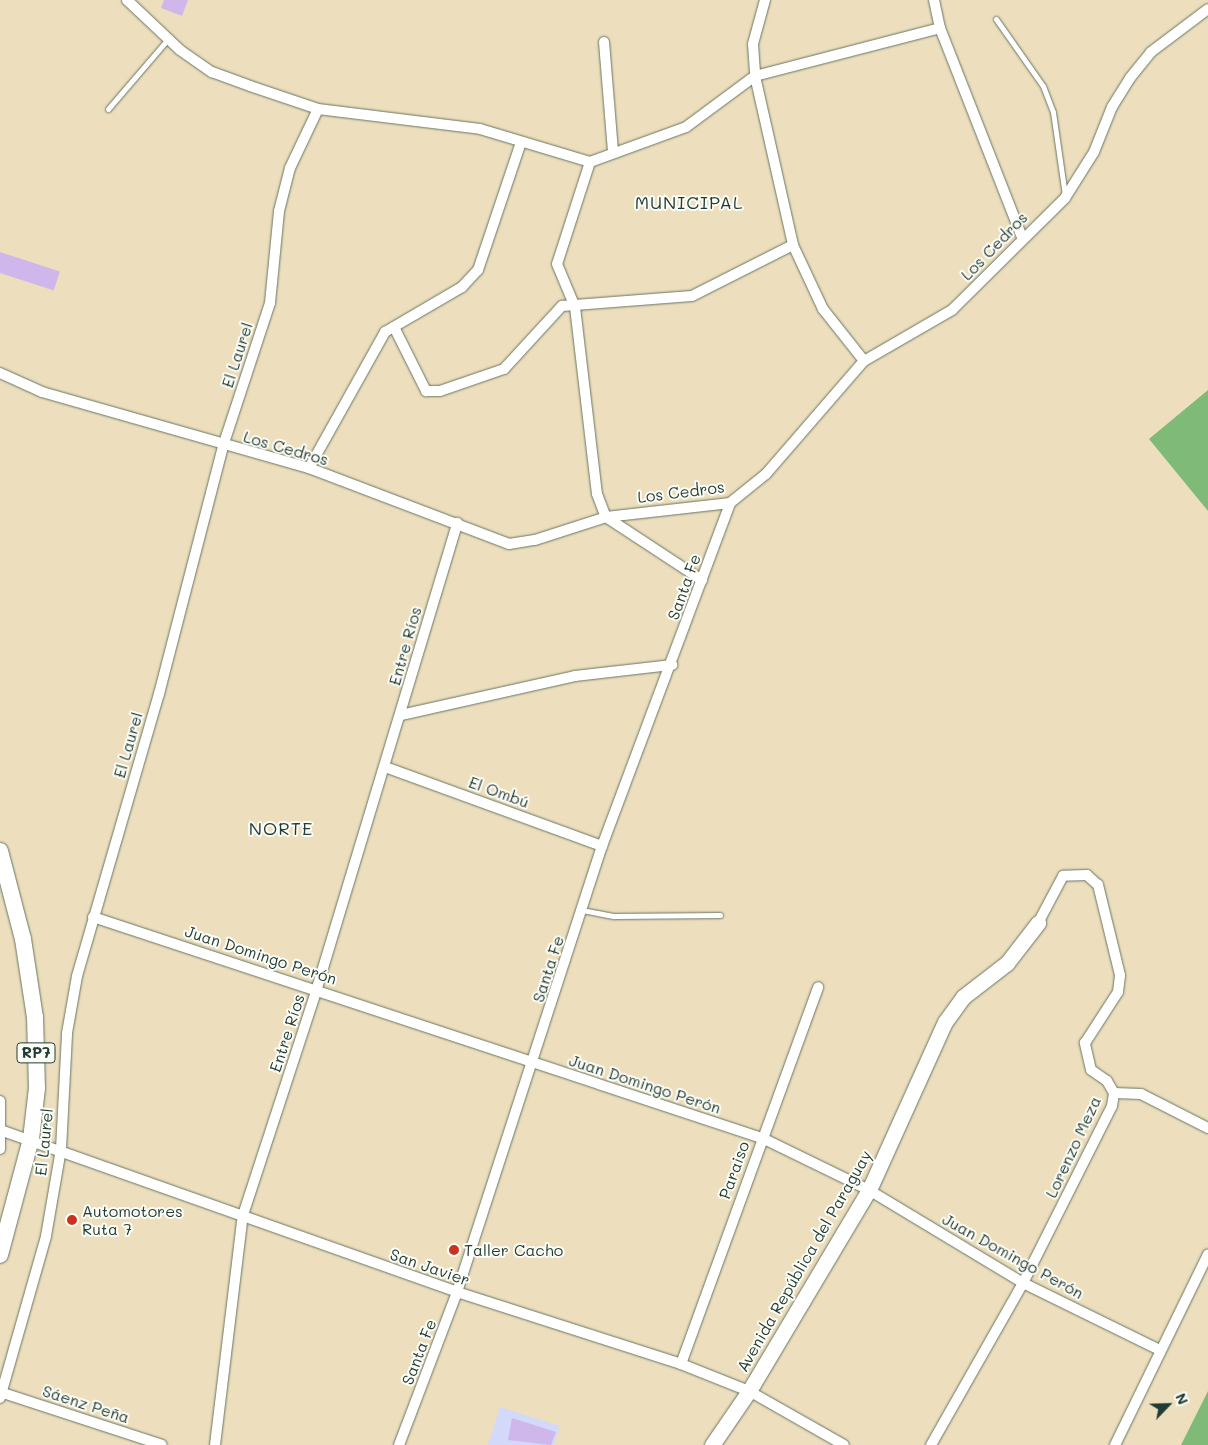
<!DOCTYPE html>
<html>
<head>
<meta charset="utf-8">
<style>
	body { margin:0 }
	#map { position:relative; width:1208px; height:1445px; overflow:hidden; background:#eddfbd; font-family:Mali,sans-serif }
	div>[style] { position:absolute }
	.built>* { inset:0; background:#d2d9f9 }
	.forest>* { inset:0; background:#80ba78 }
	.building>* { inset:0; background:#cfb7eb; transform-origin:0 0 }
	.roads { filter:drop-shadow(0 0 1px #677664) drop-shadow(0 0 1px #677664) }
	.lane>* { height:5px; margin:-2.5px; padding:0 2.5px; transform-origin:2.5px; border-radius:2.5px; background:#fff }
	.street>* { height:10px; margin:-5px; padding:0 5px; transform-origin:5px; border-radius:5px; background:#fff }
	.secondary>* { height:15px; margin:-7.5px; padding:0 7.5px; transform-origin:7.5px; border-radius:7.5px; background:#fff }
	.primary>* { height:16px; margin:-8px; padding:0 8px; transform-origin:8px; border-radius:8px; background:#fff }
	.dots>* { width:14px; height:14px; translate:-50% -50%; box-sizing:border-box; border:2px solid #fdfcf7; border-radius:50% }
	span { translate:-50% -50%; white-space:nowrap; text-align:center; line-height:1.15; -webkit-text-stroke:4px #fdfcf7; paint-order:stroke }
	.shield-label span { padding:1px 4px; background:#fdfcf7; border:1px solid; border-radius:4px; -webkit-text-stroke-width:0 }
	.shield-label { font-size:15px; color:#1f3d34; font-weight:700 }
	.street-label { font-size:16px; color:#1f3d34 }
	.poi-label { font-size:16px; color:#1f3d34 }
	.left { translate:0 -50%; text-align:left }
	.neighbourhood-label { font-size:18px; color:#1f3d34; letter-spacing:1px }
	.north { position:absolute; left:1143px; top:1380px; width:50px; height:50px; -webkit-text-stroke:4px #fdfcf7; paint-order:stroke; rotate:66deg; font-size:14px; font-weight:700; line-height:20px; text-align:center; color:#1f3d34 }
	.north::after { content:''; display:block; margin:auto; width:18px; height:22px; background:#1f3d34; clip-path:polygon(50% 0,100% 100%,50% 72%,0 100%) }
</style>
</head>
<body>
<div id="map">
	<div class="built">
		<div style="clip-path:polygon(500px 1407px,560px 1426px,554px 1445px,488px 1445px)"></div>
	</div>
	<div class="forest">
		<div style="clip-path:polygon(1208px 390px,1208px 511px,1149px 439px)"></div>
		<div style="clip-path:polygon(1208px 1391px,1208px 1445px,1181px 1445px)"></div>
	</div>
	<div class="building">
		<div style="clip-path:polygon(164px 0,188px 0,182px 16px,161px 8px)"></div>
		<div style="left:0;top:252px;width:63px;height:20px;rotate:18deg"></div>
		<div style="clip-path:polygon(512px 1418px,556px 1432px,551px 1445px,508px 1440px)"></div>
	</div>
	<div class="roads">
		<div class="lane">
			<div style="left:996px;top:19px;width:82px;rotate:55deg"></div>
			<div style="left:1043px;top:86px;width:28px;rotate:69deg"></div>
			<div style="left:1053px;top:112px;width:84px;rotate:81.8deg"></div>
			<div style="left:108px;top:109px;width:92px;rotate:-49.4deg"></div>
			<div style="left:582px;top:910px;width:33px;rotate:11deg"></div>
			<div style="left:614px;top:916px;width:106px;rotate:-0.5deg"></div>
		</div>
		<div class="street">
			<div style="left:127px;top:0;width:73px;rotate:43.3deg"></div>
			<div style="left:180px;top:50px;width:39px;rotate:35deg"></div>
			<div style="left:212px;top:72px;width:40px;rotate:20.2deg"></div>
			<div style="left:250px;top:86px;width:72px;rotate:18.7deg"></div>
			<div style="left:318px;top:109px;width:163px;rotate:7deg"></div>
			<div style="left:480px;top:129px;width:115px;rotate:16.7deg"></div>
			<div style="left:590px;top:162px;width:102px;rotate:-20deg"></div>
			<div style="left:686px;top:127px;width:86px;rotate:-36.5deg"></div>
			<div style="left:755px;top:76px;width:191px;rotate:-14.5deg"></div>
			<div style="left:765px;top:0;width:46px;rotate:105.3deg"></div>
			<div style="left:753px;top:44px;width:32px;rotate:86deg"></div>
			<div style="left:755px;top:76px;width:173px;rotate:77.3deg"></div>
			<div style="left:793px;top:245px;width:71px;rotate:64.9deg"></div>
			<div style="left:823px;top:309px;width:66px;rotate:51.7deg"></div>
			<div style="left:934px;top:0;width:29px;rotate:78deg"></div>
			<div style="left:940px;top:28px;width:225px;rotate:68.6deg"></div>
			<div style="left:604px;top:42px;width:110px;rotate:85.3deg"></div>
			<div style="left:590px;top:162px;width:107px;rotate:107.9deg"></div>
			<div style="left:557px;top:264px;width:47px;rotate:67.3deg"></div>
			<div style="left:575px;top:307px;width:188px;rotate:83.3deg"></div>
			<div style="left:597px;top:494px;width:25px;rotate:69deg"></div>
			<div style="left:606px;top:517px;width:115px;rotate:33.3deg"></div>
			<div style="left:394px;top:327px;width:72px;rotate:63.4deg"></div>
			<div style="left:426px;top:391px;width:14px"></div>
			<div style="left:440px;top:391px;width:68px;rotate:-19deg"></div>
			<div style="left:504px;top:369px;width:86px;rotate:-47.4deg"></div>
			<div style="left:562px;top:306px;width:130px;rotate:-4.4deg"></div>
			<div style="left:692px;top:296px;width:113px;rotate:-26.8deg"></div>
			<div style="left:0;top:373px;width:46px;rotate:24.3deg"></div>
			<div style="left:42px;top:392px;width:278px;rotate:15.9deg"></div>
			<div style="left:309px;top:468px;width:214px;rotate:20.8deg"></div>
			<div style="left:509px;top:544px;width:26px;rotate:-9deg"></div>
			<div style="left:535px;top:540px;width:75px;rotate:-17.9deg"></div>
			<div style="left:606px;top:517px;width:125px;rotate:-6.4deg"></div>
			<div style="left:730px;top:503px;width:46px;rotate:-38.9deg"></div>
			<div style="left:766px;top:474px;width:150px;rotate:-49.1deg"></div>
			<div style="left:864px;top:361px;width:102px;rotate:-30.1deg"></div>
			<div style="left:952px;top:310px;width:159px;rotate:-44.7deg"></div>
			<div style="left:1065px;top:198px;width:54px;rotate:-57.8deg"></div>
			<div style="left:1094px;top:152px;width:48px;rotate:-68.2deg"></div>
			<div style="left:1112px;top:107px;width:34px;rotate:-58deg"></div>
			<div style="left:1130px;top:78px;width:33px;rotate:-51deg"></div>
			<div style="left:1151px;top:52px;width:71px;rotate:-37deg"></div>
			<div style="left:309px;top:468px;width:156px;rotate:-60.8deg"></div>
			<div style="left:385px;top:332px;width:89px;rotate:-30.3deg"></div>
			<div style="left:462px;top:287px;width:23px;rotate:-47deg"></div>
			<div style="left:478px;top:270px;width:135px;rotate:-71.4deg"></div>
			<div style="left:401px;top:715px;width:178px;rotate:-12.6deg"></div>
			<div style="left:575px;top:676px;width:98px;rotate:-6.5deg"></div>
			<div style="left:385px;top:767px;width:231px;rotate:20deg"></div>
			<div style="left:93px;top:917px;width:705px;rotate:18.28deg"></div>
			<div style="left:762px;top:1138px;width:119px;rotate:25.9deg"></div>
			<div style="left:869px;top:1190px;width:180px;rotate:31.1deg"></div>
			<div style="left:1023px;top:1283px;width:150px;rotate:26.1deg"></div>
			<div style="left:1114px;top:1093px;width:27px;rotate:2deg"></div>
			<div style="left:1141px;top:1094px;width:75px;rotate:26.9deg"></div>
			<div style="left:0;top:1101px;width:48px;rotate:90deg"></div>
			<div style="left:0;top:1130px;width:485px;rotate:19.5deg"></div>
			<div style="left:457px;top:1292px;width:235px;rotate:17.8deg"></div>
			<div style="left:681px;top:1364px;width:73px;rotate:21.7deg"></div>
			<div style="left:749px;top:1391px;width:109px;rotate:29.6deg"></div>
			<div style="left:681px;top:1364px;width:401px;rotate:-70deg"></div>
			<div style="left:0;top:1392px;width:170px;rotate:18.1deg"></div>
			<div style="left:0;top:1398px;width:168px;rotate:-74.1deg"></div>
			<div style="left:46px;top:1236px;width:88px;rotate:-80.2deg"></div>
			<div style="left:61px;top:1149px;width:116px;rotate:-87deg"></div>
			<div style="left:67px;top:1033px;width:58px;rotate:-80deg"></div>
			<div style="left:77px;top:976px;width:294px;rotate:-73.8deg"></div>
			<div style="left:159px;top:694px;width:256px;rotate:-75.5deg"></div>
			<div style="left:223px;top:446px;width:151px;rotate:-71.8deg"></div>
			<div style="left:270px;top:303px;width:92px;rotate:-84.4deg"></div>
			<div style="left:279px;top:211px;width:44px;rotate:-75.7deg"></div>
			<div style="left:290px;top:168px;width:65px;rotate:-64.6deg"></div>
			<div style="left:215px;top:1445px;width:232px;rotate:-83.1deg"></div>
			<div style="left:243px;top:1215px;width:239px;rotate:-71.9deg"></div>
			<div style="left:317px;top:988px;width:486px;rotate:-73.2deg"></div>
			<div style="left:399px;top:1445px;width:164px;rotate:-69.2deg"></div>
			<div style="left:457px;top:1292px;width:469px;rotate:-72deg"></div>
			<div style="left:602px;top:846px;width:366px;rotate:-69.5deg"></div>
			<div style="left:931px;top:1445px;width:186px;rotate:-60.4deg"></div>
			<div style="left:1023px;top:1283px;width:198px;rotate:-63.3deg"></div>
			<div style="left:1112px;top:1106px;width:13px;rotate:-81deg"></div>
			<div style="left:1114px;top:1093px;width:14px;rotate:-120deg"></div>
			<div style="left:1107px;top:1081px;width:19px;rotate:-145deg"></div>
			<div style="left:1091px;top:1070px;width:28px;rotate:-103deg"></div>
			<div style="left:1085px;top:1043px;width:61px;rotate:-57.1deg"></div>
			<div style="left:1118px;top:992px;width:17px;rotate:-83deg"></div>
			<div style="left:1120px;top:975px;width:93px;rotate:-103.7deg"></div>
			<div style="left:1098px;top:885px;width:15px;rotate:-138deg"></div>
			<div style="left:1087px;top:875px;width:24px;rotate:178deg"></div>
			<div style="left:1063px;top:876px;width:53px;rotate:118deg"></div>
			<div style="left:1115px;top:1445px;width:212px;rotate:-64deg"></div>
		</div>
		<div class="secondary">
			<div style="left:712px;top:1445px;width:65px;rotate:-55.6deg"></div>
			<div style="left:749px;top:1391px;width:234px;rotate:-59.2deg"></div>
			<div style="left:869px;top:1190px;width:184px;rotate:-65.7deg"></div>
			<div style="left:945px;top:1022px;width:31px;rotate:-54deg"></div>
			<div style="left:963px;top:997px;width:56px;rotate:-37.7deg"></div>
			<div style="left:1007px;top:963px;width:51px;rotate:-52.2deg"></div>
		</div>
		<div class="primary">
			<div style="left:0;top:851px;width:91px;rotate:75.4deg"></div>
			<div style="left:23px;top:939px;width:79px;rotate:81.3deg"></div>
			<div style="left:35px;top:1017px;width:71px;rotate:88.4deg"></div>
			<div style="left:37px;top:1088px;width:51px;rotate:96.7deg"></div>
			<div style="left:31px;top:1139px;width:120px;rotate:105deg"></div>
		</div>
	</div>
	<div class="dots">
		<div style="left:72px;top:1220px;background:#c8321e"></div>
		<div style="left:454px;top:1250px;background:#c8321e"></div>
	</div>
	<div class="shield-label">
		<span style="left:36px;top:1053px">RP7</span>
	</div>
	<div class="street-label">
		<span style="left:994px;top:246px;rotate:-46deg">Los Cedros</span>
		<span style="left:237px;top:355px;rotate:-72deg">El Laurel</span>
		<span style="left:286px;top:448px;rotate:16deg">Los Cedros</span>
		<span style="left:681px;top:492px;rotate:-7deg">Los Cedros</span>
		<span style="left:684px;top:587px;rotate:-70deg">Santa Fe</span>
		<span style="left:405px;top:646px;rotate:-74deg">Entre Ríos</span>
		<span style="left:128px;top:745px;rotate:-74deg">El Laurel</span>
		<span style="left:499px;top:792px;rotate:20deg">El Ombú</span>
		<span style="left:261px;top:955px;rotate:18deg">Juan Domingo Perón</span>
		<span style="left:548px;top:969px;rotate:-72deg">Santa Fe</span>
		<span style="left:287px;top:1033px;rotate:-72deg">Entre Ríos</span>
		<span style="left:645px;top:1084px;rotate:18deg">Juan Domingo Perón</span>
		<span style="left:44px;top:1142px;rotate:-84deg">El Laurel</span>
		<span style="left:1073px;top:1147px;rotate:-65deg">Lorenzo Meza</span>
		<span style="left:734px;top:1170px;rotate:-70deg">Paraiso</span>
		<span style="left:1013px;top:1256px;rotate:29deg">Juan Domingo Perón</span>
		<span style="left:804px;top:1261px;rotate:-60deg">Avenida República del Paraguay</span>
		<span style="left:430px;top:1267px;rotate:19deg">San Javier</span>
		<span style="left:419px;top:1352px;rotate:-69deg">Santa Fe</span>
		<span style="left:86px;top:1404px;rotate:18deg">Sáenz Peña</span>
	</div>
	<div class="poi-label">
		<span class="left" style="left:82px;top:1220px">Automotores<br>Ruta 7</span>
		<span class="left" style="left:464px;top:1250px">Taller Cacho</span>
	</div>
	<div class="neighbourhood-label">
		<span style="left:689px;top:202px">MUNICIPAL</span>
		<span style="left:281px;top:828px">NORTE</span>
	</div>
	<div class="north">N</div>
</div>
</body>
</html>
